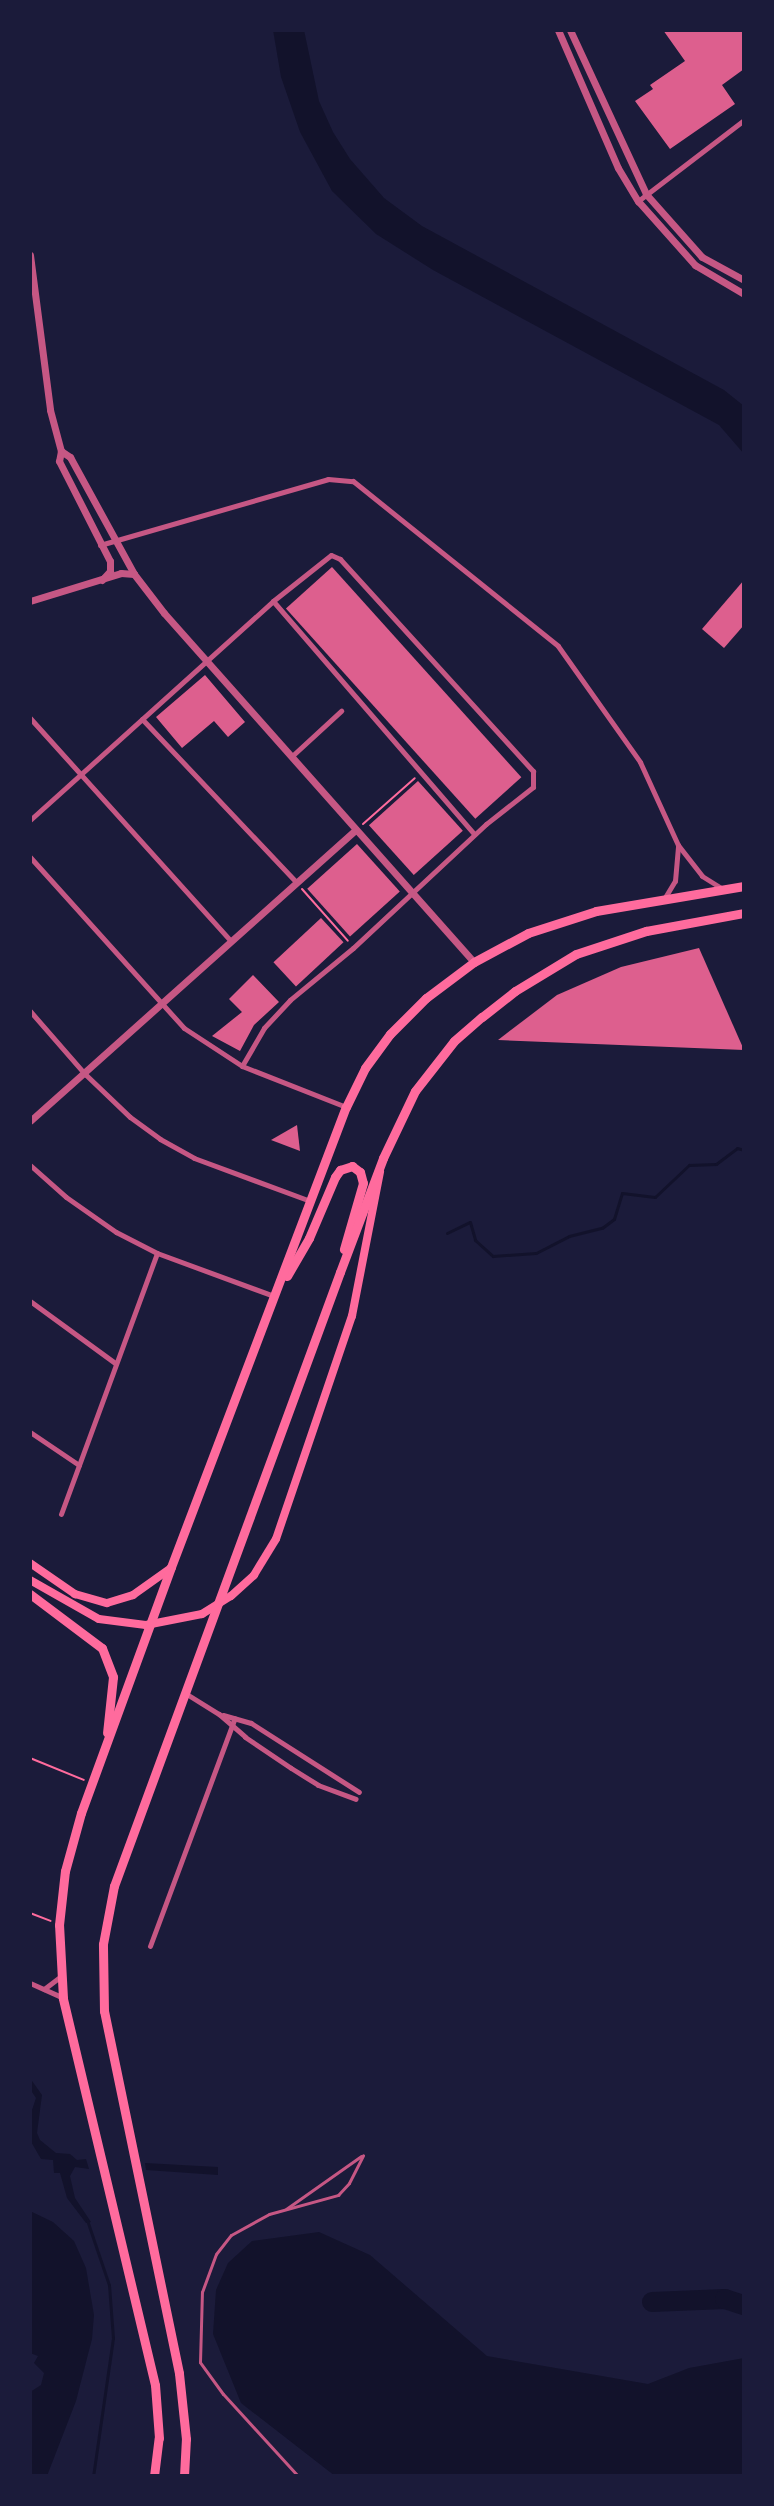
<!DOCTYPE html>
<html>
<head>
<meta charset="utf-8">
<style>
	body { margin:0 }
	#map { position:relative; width:774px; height:2506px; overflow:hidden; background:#1b1b3a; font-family:Raleway,sans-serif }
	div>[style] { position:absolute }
	.water>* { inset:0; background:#12122b }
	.stream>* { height:3px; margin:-1.5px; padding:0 1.5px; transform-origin:1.5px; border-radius:1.5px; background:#12122b }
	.river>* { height:20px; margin:-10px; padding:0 10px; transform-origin:10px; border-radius:10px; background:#12122b }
	.building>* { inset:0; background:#dd5f8e; transform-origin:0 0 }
	.path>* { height:2px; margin:-1px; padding:0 1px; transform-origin:1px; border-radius:1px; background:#ff6b9d }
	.service>* { height:3px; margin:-1.5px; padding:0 1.5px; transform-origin:1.5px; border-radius:1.5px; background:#c65784 }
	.minor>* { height:5px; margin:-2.5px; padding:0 2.5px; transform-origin:2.5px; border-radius:2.5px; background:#c65784 }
	.tertiary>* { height:7px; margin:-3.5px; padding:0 3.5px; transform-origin:3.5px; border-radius:3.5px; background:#c65784 }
	.primary>* { height:8px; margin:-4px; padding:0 4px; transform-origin:4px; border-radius:4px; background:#ff6b9d }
	.trunk>* { height:9px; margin:-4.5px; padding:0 4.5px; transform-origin:4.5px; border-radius:4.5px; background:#ff6b9d }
	span { translate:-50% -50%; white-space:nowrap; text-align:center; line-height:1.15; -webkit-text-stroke:4.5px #1b1b3a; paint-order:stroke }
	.frame { position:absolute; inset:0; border:32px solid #1b1b3a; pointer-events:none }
</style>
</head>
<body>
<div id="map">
	<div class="water">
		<div style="clip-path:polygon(273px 30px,304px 30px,319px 101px,333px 132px,350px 159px,384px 198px,422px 226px,724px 390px,744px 406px,744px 454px,719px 425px,433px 270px,376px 234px,332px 191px,300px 132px,281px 77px)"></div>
		<div style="clip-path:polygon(30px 2078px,42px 2095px,37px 2133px,40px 2140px,56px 2153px,70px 2154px,77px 2160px,86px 2159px,89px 2169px,75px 2167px,70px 2176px,75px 2198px,91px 2222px,86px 2223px,67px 2198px,60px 2173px,54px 2173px,53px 2160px,41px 2159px,30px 2140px,30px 2116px,36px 2098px,30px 2089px)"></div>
		<div style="clip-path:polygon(145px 2163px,218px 2167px,218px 2175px,146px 2170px)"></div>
		<div style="clip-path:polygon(30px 2211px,53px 2222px,74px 2241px,86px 2268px,94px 2315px,92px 2339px,76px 2401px,47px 2476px,30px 2476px,30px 2392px,41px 2385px,44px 2373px,34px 2363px,38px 2356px,30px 2353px)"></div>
		<div style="clip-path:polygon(319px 2232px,370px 2255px,487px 2356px,648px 2384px,689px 2368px,744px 2358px,744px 2476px,335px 2476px,241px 2403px,213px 2334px,216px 2290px,228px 2263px,252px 2241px)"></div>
	</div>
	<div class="stream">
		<div style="left:447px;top:1233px;width:25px;rotate:-26deg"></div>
		<div style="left:470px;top:1222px;width:19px;rotate:74deg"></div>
		<div style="left:475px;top:1240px;width:24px;rotate:42deg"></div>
		<div style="left:493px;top:1256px;width:43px;rotate:-4deg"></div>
		<div style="left:536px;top:1253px;width:37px;rotate:-27deg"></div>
		<div style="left:569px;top:1236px;width:34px;rotate:-14deg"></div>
		<div style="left:602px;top:1228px;width:15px;rotate:-37deg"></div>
		<div style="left:614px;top:1219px;width:27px;rotate:-73deg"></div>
		<div style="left:622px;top:1193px;width:33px;rotate:7deg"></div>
		<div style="left:655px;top:1197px;width:47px;rotate:-43.3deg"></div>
		<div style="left:689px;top:1165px;width:27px;rotate:-2deg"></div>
		<div style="left:716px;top:1164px;width:26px;rotate:-37deg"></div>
		<div style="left:737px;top:1148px;width:7px;rotate:16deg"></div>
		<div style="left:87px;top:2220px;width:69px;rotate:71.3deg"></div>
		<div style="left:109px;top:2285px;width:53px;rotate:85.7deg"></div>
		<div style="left:113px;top:2338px;width:139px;rotate:98.2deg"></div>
	</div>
	<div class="river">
		<div style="left:652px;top:2302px;width:73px;rotate:-2.4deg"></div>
		<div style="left:725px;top:2299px;width:20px;rotate:18deg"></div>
	</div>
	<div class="building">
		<div style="clip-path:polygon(663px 30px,744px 30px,744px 69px,722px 85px,735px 104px,670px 149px,635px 101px,653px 89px,650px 85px,685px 61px)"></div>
		<div style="left:332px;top:567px;width:283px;height:62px;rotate:48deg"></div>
		<div style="clip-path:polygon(744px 580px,744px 625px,724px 648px,702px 629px)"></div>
		<div style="clip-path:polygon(205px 675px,245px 722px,228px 737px,214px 721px,182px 748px,156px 717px)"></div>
		<div style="left:418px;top:781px;width:67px;height:66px;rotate:48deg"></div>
		<div style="left:357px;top:844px;width:64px;height:67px;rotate:48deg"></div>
		<div style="left:321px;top:918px;width:33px;height:65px;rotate:47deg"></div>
		<div style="clip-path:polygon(699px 948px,744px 1050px,498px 1040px,557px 995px,621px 967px)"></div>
		<div style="clip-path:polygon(253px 975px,279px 1002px,254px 1025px,240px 1051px,212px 1036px,242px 1012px,229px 999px)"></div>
		<div style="clip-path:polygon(297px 1125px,300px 1151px,271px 1140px)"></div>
	</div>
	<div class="path">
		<div style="left:363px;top:824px;width:69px;rotate:-41.5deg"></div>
		<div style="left:302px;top:889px;width:69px;rotate:48.5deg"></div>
		<div style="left:30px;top:1758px;width:58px;rotate:22.2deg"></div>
		<div style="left:30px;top:1913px;width:22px;rotate:21deg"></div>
	</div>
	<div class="service">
		<div style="left:286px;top:2209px;width:92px;rotate:-35.2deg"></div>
		<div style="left:298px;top:2476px;width:111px;rotate:-132.4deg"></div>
		<div style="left:223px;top:2394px;width:39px;rotate:-126deg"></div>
		<div style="left:200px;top:2362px;width:70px;rotate:-88.4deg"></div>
		<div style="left:202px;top:2292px;width:40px;rotate:-69.8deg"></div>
		<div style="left:216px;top:2254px;width:24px;rotate:-52deg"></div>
		<div style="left:231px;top:2235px;width:43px;rotate:-28.9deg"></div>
		<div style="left:269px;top:2214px;width:72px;rotate:-15.4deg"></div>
		<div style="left:338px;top:2195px;width:16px;rotate:-47deg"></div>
		<div style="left:349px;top:2183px;width:31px;rotate:-63deg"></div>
	</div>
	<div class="minor">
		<div style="left:638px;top:201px;width:133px;rotate:-37.4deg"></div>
		<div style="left:100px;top:545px;width:237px;rotate:-16.1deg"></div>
		<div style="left:328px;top:479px;width:25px;rotate:5deg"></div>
		<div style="left:353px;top:481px;width:263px;rotate:38.8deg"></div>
		<div style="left:558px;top:646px;width:142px;rotate:54.7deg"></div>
		<div style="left:640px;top:762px;width:91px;rotate:65.4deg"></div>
		<div style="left:678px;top:845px;width:39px;rotate:52deg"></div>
		<div style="left:702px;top:876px;width:25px;rotate:32deg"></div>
		<div style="left:273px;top:601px;width:308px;rotate:49.2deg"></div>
		<div style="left:30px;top:718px;width:300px;rotate:48deg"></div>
		<div style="left:142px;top:719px;width:224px;rotate:46.6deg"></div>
		<div style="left:292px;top:756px;width:67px;rotate:-42.6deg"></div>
		<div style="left:30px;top:820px;width:327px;rotate:-42deg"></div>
		<div style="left:273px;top:601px;width:74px;rotate:-38.4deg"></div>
		<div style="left:331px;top:555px;width:10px;rotate:24deg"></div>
		<div style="left:340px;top:559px;width:287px;rotate:47.7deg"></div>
		<div style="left:533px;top:771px;width:16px;rotate:90deg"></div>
		<div style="left:533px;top:787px;width:60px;rotate:141.8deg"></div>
		<div style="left:486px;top:824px;width:182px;rotate:137deg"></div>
		<div style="left:353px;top:948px;width:82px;rotate:140.5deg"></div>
		<div style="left:290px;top:1000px;width:38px;rotate:133deg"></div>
		<div style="left:264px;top:1028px;width:44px;rotate:120.1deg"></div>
		<div style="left:30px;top:857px;width:230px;rotate:48deg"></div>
		<div style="left:184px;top:1028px;width:69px;rotate:33.2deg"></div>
		<div style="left:242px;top:1066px;width:112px;rotate:21.5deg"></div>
		<div style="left:664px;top:899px;width:21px;rotate:-59deg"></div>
		<div style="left:675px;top:881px;width:36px;rotate:-85deg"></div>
		<div style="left:30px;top:1011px;width:84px;rotate:48.9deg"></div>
		<div style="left:85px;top:1074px;width:62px;rotate:43.7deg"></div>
		<div style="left:130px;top:1117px;width:37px;rotate:36deg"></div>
		<div style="left:160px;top:1139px;width:39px;rotate:29deg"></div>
		<div style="left:194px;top:1158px;width:124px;rotate:20.3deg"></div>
		<div style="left:30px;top:1165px;width:48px;rotate:41.6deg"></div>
		<div style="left:66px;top:1197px;width:61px;rotate:35deg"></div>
		<div style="left:116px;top:1232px;width:46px;rotate:27.1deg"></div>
		<div style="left:157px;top:1253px;width:125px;rotate:20.2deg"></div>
		<div style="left:30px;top:1301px;width:105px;rotate:36.1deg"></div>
		<div style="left:30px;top:1432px;width:59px;rotate:34deg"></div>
		<div style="left:61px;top:1514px;width:278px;rotate:-69.8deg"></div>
		<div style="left:185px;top:1693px;width:40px;rotate:32deg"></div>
		<div style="left:219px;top:1714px;width:35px;rotate:41deg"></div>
		<div style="left:245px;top:1737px;width:55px;rotate:34deg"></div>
		<div style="left:291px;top:1768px;width:32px;rotate:32deg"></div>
		<div style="left:318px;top:1785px;width:40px;rotate:20.2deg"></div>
		<div style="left:223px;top:1715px;width:29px;rotate:16deg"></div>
		<div style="left:251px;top:1723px;width:128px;rotate:32.6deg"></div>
		<div style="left:150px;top:1946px;width:243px;rotate:-69.6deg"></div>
		<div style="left:30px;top:1983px;width:36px;rotate:24deg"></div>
		<div style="left:44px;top:1989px;width:21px;rotate:-37deg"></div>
	</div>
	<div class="tertiary">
		<div style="left:558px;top:30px;width:150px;rotate:66.5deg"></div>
		<div style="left:618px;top:168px;width:39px;rotate:59deg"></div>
		<div style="left:638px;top:201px;width:86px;rotate:48.3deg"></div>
		<div style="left:695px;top:265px;width:57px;rotate:30.6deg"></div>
		<div style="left:570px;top:30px;width:181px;rotate:65.1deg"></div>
		<div style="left:646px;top:194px;width:84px;rotate:48.4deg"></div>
		<div style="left:702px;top:257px;width:48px;rotate:28.7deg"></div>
		<div style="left:30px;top:255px;width:156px;rotate:82.6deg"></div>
		<div style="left:50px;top:410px;width:42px;rotate:75deg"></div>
		<div style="left:61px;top:451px;width:10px;rotate:101deg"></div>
		<div style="left:59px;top:461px;width:112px;rotate:63deg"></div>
		<div style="left:110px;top:561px;width:10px;rotate:90deg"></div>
		<div style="left:110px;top:571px;width:12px;rotate:132deg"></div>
		<div style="left:61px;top:451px;width:11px;rotate:34deg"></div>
		<div style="left:70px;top:457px;width:133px;rotate:61.3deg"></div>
		<div style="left:134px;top:574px;width:49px;rotate:52.4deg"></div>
		<div style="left:164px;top:613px;width:467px;rotate:48.4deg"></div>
		<div style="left:30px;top:601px;width:95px;rotate:-17.1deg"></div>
		<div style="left:121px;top:573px;width:13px;rotate:4deg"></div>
		<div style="left:30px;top:1121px;width:437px;rotate:-41.8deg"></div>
	</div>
	<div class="primary">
		<div style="left:30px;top:1563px;width:55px;rotate:34.6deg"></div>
		<div style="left:75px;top:1594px;width:33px;rotate:16deg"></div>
		<div style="left:107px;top:1603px;width:27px;rotate:-17deg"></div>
		<div style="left:133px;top:1595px;width:47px;rotate:-35.4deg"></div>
		<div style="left:30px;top:1580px;width:79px;rotate:29.5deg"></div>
		<div style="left:99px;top:1619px;width:47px;rotate:7.3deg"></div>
		<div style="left:146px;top:1625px;width:57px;rotate:-11.1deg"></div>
		<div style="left:202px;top:1614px;width:34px;rotate:-32deg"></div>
		<div style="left:231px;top:1596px;width:31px;rotate:-42deg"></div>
		<div style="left:254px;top:1575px;width:42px;rotate:-58.6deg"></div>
		<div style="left:276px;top:1539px;width:236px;rotate:-71.2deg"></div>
		<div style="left:352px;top:1316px;width:147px;rotate:-79deg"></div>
	</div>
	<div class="trunk">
		<div style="left:287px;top:1276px;width:44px;rotate:-59.9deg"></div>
		<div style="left:309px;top:1238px;width:66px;rotate:-66.9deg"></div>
		<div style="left:335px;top:1177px;width:9px;rotate:-54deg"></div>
		<div style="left:340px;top:1170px;width:13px;rotate:-18deg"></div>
		<div style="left:352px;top:1166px;width:10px;rotate:37deg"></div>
		<div style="left:360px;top:1172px;width:11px;rotate:75deg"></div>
		<div style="left:363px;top:1183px;width:69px;rotate:106.1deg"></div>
		<div style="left:30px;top:1594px;width:90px;rotate:36.9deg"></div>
		<div style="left:102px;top:1648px;width:31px;rotate:69deg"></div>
		<div style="left:113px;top:1677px;width:56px;rotate:96.1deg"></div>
		<div style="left:154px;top:2476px;width:38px;rotate:-83deg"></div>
		<div style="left:159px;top:2438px;width:53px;rotate:-94.3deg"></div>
		<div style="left:155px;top:2385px;width:398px;rotate:-103.4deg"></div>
		<div style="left:63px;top:1998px;width:73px;rotate:-93.1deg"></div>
		<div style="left:59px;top:1925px;width:54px;rotate:-83.7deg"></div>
		<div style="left:65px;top:1871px;width:60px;rotate:-74.6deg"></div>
		<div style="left:81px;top:1813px;width:262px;rotate:-69.9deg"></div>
		<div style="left:171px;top:1567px;width:492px;rotate:-69.2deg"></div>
		<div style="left:346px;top:1107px;width:43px;rotate:-64deg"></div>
		<div style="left:365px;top:1068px;width:42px;rotate:-53.7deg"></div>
		<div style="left:390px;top:1034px;width:51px;rotate:-45deg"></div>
		<div style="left:426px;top:998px;width:60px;rotate:-36.9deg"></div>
		<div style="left:474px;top:962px;width:61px;rotate:-28.2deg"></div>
		<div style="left:528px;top:933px;width:71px;rotate:-17.9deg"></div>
		<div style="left:596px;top:911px;width:150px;rotate:-9.6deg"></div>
		<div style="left:184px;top:2476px;width:37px;rotate:-87deg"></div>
		<div style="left:186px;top:2439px;width:66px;rotate:-96.1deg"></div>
		<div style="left:179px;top:2373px;width:370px;rotate:-101.7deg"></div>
		<div style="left:104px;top:2011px;width:67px;rotate:-90.9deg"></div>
		<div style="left:103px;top:1944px;width:59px;rotate:-79.3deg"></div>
		<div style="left:114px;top:1886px;width:654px;rotate:-69.79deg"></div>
		<div style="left:340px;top:1272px;width:122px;rotate:-69.3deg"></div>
		<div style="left:383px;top:1158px;width:74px;rotate:-64.5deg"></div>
		<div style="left:415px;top:1091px;width:63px;rotate:-52deg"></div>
		<div style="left:454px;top:1041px;width:37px;rotate:-41deg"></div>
		<div style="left:482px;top:1017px;width:42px;rotate:-38.2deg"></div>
		<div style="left:515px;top:991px;width:71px;rotate:-31.2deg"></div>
		<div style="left:576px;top:954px;width:74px;rotate:-18.2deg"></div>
		<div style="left:646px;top:931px;width:100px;rotate:-10.4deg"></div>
	</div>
	<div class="frame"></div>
</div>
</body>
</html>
